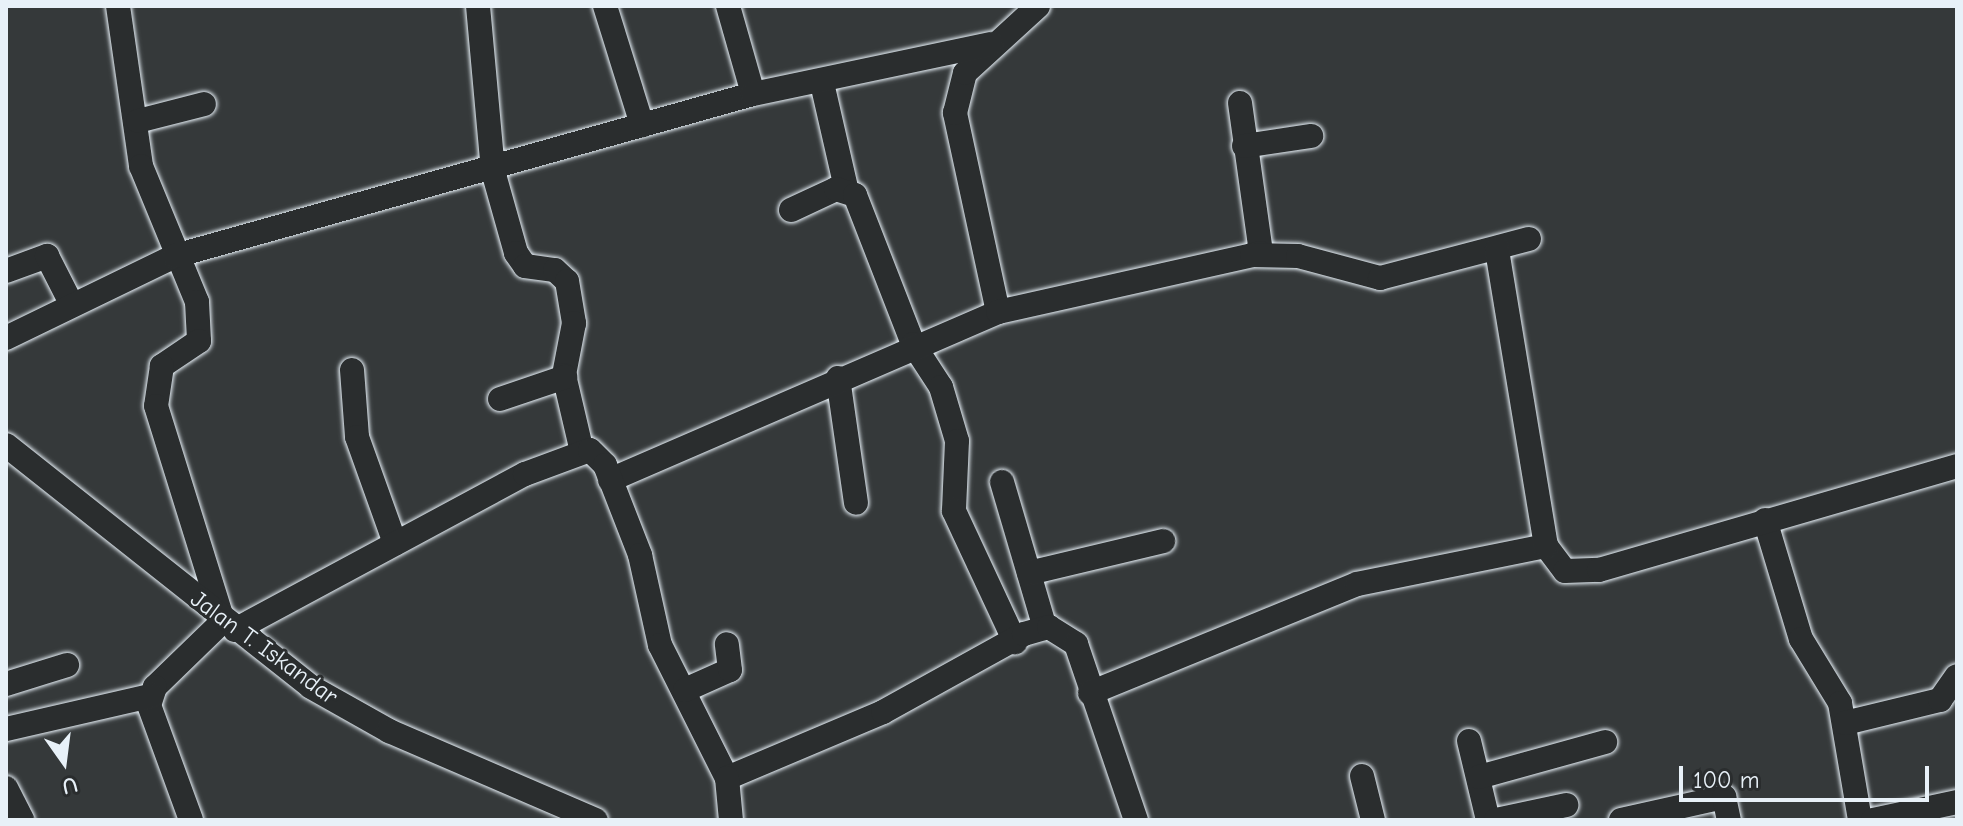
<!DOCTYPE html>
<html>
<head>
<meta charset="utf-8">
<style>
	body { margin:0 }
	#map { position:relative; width:1963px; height:826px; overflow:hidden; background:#35393a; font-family:"Comic Neue",sans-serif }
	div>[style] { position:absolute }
	.roads { filter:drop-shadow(0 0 2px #e8f1f8) drop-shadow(0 0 2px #e8f1f8) }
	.minor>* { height:24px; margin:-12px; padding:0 12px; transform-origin:12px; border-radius:12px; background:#2a2d2e }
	span { translate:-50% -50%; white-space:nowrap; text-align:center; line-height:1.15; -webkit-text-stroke:6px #2a2d2e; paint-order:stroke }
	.street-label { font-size:24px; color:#e8f1f8 }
	.frame { position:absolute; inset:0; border:8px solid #e8f1f8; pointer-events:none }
	.north { position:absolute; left:24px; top:722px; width:80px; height:80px; -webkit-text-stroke:6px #2a2d2e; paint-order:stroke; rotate:166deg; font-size:22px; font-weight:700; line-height:32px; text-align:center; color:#e8f1f8 }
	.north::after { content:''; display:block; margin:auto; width:28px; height:36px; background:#e8f1f8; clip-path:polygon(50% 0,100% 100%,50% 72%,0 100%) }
	.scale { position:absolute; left:1679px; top:766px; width:250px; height:36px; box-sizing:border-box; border:4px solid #e8f1f8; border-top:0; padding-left:10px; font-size:24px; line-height:28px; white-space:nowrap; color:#e8f1f8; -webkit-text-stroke:6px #2a2d2e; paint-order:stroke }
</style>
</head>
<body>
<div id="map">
	<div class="roads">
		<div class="minor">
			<div style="left:118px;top:6px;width:162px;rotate:81.8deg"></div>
			<div style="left:141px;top:166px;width:147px;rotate:67.6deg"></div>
			<div style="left:197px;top:302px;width:39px;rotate:87deg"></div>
			<div style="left:199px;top:341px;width:45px;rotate:146deg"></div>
			<div style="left:162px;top:366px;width:40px;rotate:98.5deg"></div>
			<div style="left:156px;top:406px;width:225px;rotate:72.7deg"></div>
			<div style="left:223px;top:621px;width:95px;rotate:135.9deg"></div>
			<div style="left:155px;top:687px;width:19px;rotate:108deg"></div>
			<div style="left:149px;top:705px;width:122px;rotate:69.9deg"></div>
			<div style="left:478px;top:6px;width:166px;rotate:84.8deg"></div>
			<div style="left:493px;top:171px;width:85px;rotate:74.3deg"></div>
			<div style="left:516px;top:253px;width:16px;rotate:55deg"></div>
			<div style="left:525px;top:266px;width:30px;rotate:8deg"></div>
			<div style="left:555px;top:270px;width:16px;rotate:43deg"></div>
			<div style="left:567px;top:281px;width:43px;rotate:80.5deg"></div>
			<div style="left:574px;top:323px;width:53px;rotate:100.9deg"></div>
			<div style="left:564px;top:375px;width:79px;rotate:76.8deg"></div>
			<div style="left:605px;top:6px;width:125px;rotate:72.7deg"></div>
			<div style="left:728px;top:6px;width:91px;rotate:74.1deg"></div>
			<div style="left:822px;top:83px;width:108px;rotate:77.1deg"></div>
			<div style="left:1240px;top:103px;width:151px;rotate:82deg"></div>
			<div style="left:1261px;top:253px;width:9px;rotate:167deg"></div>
			<div style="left:138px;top:121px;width:68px;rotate:-14.4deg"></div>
			<div style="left:1244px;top:146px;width:68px;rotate:-8.5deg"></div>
			<div style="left:791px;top:210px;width:50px;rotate:-25deg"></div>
			<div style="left:836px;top:189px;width:20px;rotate:18deg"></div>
			<div style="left:855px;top:195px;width:160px;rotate:68.7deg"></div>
			<div style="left:913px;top:344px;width:51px;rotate:56.9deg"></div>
			<div style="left:941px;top:387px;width:56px;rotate:73.5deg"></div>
			<div style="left:957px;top:441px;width:70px;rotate:92.5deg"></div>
			<div style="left:954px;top:511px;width:145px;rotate:65deg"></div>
			<div style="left:6px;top:271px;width:44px;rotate:-20.1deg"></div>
			<div style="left:47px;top:256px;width:55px;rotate:63deg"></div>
			<div style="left:998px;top:312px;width:204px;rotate:-102.2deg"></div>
			<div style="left:955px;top:113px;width:41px;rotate:-76deg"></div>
			<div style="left:965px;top:73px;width:99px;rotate:-42.5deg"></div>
			<div style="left:6px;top:338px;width:188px;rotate:-25.9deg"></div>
			<div style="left:175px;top:256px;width:600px;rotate:-15.66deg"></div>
			<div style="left:753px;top:94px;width:243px;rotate:-11.9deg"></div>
			<div style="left:352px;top:370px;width:67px;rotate:85.7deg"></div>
			<div style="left:357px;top:437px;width:113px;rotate:70.3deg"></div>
			<div style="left:838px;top:378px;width:126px;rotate:81.8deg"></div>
			<div style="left:500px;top:399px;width:69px;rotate:-18.7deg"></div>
			<div style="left:6px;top:445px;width:389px;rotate:38.4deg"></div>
			<div style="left:311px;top:687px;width:90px;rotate:29.4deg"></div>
			<div style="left:389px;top:731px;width:225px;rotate:23.3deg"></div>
			<div style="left:610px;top:480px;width:423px;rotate:-23.4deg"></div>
			<div style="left:998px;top:312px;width:260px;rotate:-12.6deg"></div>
			<div style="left:1252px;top:255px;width:46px;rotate:1.2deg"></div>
			<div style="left:1298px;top:256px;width:85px;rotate:15deg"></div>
			<div style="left:1380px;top:278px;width:154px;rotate:-14.7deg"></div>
			<div style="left:1002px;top:482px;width:152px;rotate:73.6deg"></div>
			<div style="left:1765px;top:520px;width:124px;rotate:73.2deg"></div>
			<div style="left:1801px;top:639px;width:75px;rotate:58.6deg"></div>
			<div style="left:1840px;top:703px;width:119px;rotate:80.3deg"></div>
			<div style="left:1546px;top:546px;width:31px;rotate:53deg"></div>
			<div style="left:1565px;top:571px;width:34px;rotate:-2deg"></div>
			<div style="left:1599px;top:570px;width:373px;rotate:-16.2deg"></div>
			<div style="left:1029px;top:573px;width:138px;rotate:-13.4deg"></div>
			<div style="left:235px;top:630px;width:329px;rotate:-28.3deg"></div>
			<div style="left:525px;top:474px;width:69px;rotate:-20.3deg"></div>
			<div style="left:590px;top:450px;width:21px;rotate:45deg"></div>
			<div style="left:605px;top:465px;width:97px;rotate:68.7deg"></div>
			<div style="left:640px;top:555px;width:92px;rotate:77.5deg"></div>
			<div style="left:660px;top:645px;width:149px;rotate:63.3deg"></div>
			<div style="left:727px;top:778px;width:169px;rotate:-22.9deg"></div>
			<div style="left:883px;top:712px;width:161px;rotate:-29deg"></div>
			<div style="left:1024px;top:634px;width:26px;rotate:-16deg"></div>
			<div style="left:1049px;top:627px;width:32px;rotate:32deg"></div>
			<div style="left:1076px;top:644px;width:186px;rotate:71.2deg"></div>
			<div style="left:6px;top:684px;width:64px;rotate:-17.3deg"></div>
			<div style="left:685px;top:690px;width:49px;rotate:-24deg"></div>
			<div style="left:730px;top:670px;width:26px;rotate:-97deg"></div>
			<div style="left:1090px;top:693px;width:288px;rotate:-22.2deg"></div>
			<div style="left:1357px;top:584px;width:193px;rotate:-11.4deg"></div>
			<div style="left:1546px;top:546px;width:301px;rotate:-99.4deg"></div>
			<div style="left:1845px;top:723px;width:98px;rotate:-13.6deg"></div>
			<div style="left:1940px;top:700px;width:29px;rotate:-55deg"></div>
			<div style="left:6px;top:729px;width:148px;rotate:-12.9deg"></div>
			<div style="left:1469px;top:741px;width:81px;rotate:76.5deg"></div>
			<div style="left:1362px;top:776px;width:45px;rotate:76deg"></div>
			<div style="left:1479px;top:777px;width:131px;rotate:-15.5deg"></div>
			<div style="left:727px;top:778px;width:42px;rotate:84.6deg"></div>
			<div style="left:6px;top:788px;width:36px;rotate:63deg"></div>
			<div style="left:1496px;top:820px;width:72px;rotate:-12.1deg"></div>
			<div style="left:1621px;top:820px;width:106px;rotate:-12.6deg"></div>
			<div style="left:1724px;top:797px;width:24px;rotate:78deg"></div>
			<div style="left:1873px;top:820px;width:86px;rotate:-12.1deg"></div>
		</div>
	</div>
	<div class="street-label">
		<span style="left:264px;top:648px;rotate:36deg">Jalan T. Iskandar</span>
	</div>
	<div class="frame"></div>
	<div class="north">U</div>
	<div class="scale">100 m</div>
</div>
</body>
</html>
